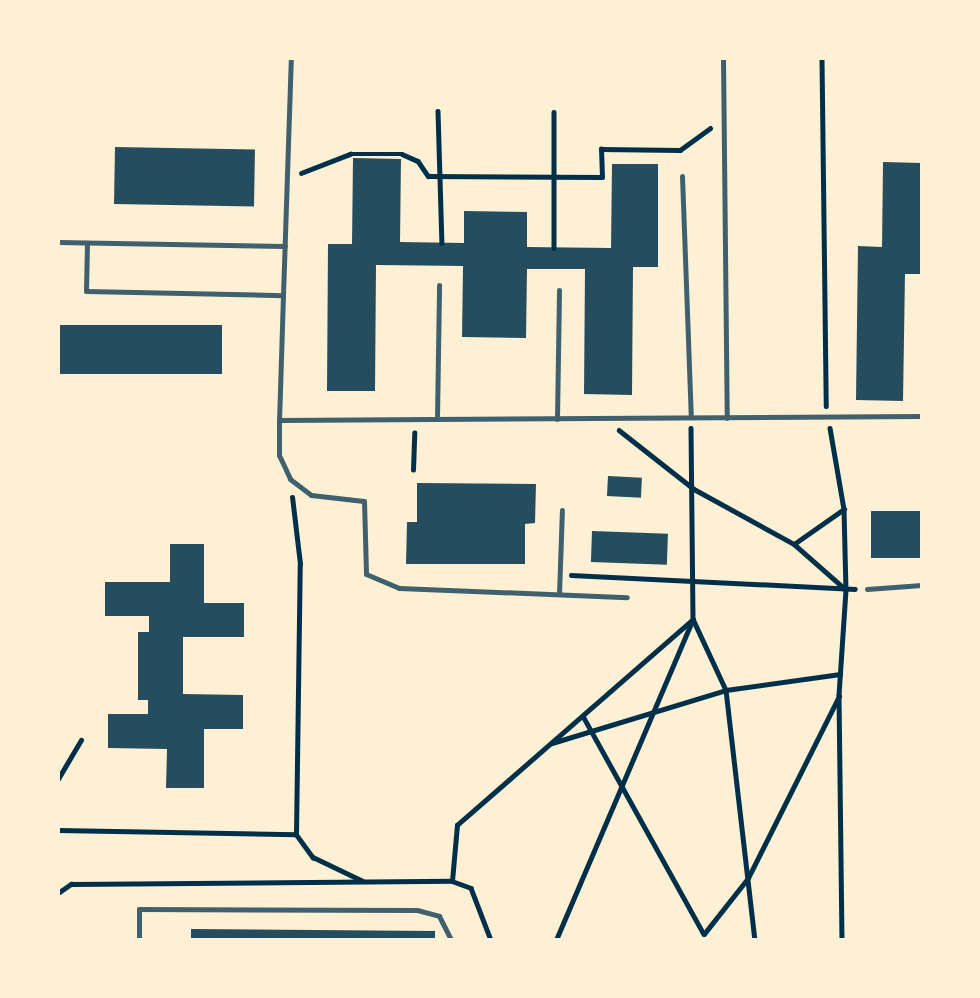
<!DOCTYPE html>
<html>
<head>
<meta charset="utf-8">
<style>
	body { margin:0 }
	#map { position:relative; width:980px; height:998px; overflow:hidden; background:#fdf0d5; font-family:Helvetica,sans-serif }
	div>[style] { position:absolute }
	.building>* { inset:0; background:#264d5e; transform-origin:0 0 }
	.path>* { height:4.5px; margin:-2.25px; padding:0 2.25px; transform-origin:2.25px; border-radius:2.25px; background:#003049 }
	.service>* { height:5px; margin:-2.5px; padding:0 2.5px; transform-origin:2.5px; border-radius:2.5px; background:#3f606c }
	span { translate:-50% -50%; white-space:nowrap; text-align:center; line-height:1.15; -webkit-text-stroke:5px #fdf0d5; paint-order:stroke }
	.frame { position:absolute; inset:0; border:60px solid #fdf0d5; pointer-events:none }
</style>
</head>
<body>
<div id="map">
	<div class="building">
		<div style="left:115px;top:147px;width:140px;height:57px;rotate:1deg"></div>
		<div style="clip-path:polygon(353px 158px,401px 159px,400px 242px,464px 243px,464px 211px,527px 212px,527px 247px,611px 248px,612px 164px,658px 164px,658px 267px,633px 267px,632px 395px,584px 394px,585px 269px,527px 269px,526px 338px,462px 337px,463px 266px,376px 265px,375px 391px,327px 391px,328px 244px,352px 244px)"></div>
		<div style="clip-path:polygon(883px 162px,922px 163px,922px 274px,905px 274px,903px 401px,856px 400px,858px 246px,882px 247px)"></div>
		<div style="left:222px;top:325px;width:49px;height:164px;rotate:90deg"></div>
		<div style="left:608px;top:476px;width:34px;height:20px;rotate:3deg"></div>
		<div style="clip-path:polygon(417px 483px,536px 484px,535px 523px,525px 524px,525px 564px,406px 564px,407px 522px,417px 522px)"></div>
		<div style="left:871px;top:511px;width:51px;height:47px"></div>
		<div style="left:592px;top:531px;width:76px;height:31px;rotate:2deg"></div>
		<div style="clip-path:polygon(170px 544px,204px 544px,204px 603px,244px 603px,244px 637px,183px 637px,183px 694px,243px 695px,243px 729px,204px 729px,204px 788px,166px 788px,167px 749px,108px 748px,108px 714px,148px 714px,148px 700px,138px 700px,138px 632px,149px 632px,149px 616px,105px 616px,105px 582px,170px 582px)"></div>
		<div style="clip-path:polygon(191px 929px,435px 931px,435px 940px,191px 940px)"></div>
	</div>
	<div class="path">
		<div style="left:822px;top:58px;width:348px;rotate:89.3deg"></div>
		<div style="left:438px;top:111px;width:132px;rotate:88.3deg"></div>
		<div style="left:554px;top:112px;width:136px;rotate:90deg"></div>
		<div style="left:301px;top:173px;width:53px;rotate:-21.2deg"></div>
		<div style="left:350px;top:154px;width:52px"></div>
		<div style="left:402px;top:154px;width:17px;rotate:24deg"></div>
		<div style="left:418px;top:161px;width:18px;rotate:56deg"></div>
		<div style="left:428px;top:176px;width:174px;rotate:0.3deg"></div>
		<div style="left:602px;top:177px;width:28px;rotate:-92deg"></div>
		<div style="left:601px;top:149px;width:79px;rotate:0.7deg"></div>
		<div style="left:680px;top:150px;width:37px;rotate:-36deg"></div>
		<div style="left:691px;top:428px;width:191px;rotate:89.4deg"></div>
		<div style="left:693px;top:619px;width:78px;rotate:65.1deg"></div>
		<div style="left:726px;top:690px;width:252px;rotate:83.4deg"></div>
		<div style="left:830px;top:428px;width:82px;rotate:80.2deg"></div>
		<div style="left:844px;top:509px;width:81px;rotate:88.6deg"></div>
		<div style="left:846px;top:590px;width:105px;rotate:93.8deg"></div>
		<div style="left:839px;top:695px;width:245px;rotate:89.3deg"></div>
		<div style="left:619px;top:430px;width:95px;rotate:38.2deg"></div>
		<div style="left:694px;top:489px;width:114px;rotate:28.8deg"></div>
		<div style="left:794px;top:544px;width:68px;rotate:41.4deg"></div>
		<div style="left:413px;top:470px;width:37px;rotate:-88deg"></div>
		<div style="left:794px;top:544px;width:61px;rotate:-35deg"></div>
		<div style="left:571px;top:575px;width:284px;rotate:2.8deg"></div>
		<div style="left:583px;top:716px;width:249px;rotate:61deg"></div>
		<div style="left:704px;top:934px;width:71px;rotate:-51.8deg"></div>
		<div style="left:748px;top:878px;width:203px;rotate:-63.4deg"></div>
		<div style="left:552px;top:743px;width:182px;rotate:-16.9deg"></div>
		<div style="left:726px;top:690px;width:115px;rotate:-8deg"></div>
		<div style="left:58px;top:779px;width:45px;rotate:-59.5deg"></div>
		<div style="left:58px;top:830px;width:238px;rotate:1deg"></div>
		<div style="left:296px;top:834px;width:270px;rotate:-89.2deg"></div>
		<div style="left:300px;top:564px;width:67px;rotate:-96.8deg"></div>
		<div style="left:296px;top:834px;width:29px;rotate:54deg"></div>
		<div style="left:313px;top:857px;width:55px;rotate:25.6deg"></div>
		<div style="left:452px;top:881px;width:56px;rotate:-84.9deg"></div>
		<div style="left:457px;top:825px;width:313px;rotate:-41.1deg"></div>
		<div style="left:58px;top:893px;width:16px;rotate:-35deg"></div>
		<div style="left:71px;top:884px;width:381px;rotate:-0.5deg"></div>
		<div style="left:452px;top:881px;width:20px;rotate:20deg"></div>
		<div style="left:471px;top:888px;width:56px;rotate:69deg"></div>
		<div style="left:556px;top:940px;width:345px;rotate:-66.9deg"></div>
	</div>
	<div class="service">
		<div style="left:723px;top:58px;width:360px;rotate:89.4deg"></div>
		<div style="left:682px;top:176px;width:240px;rotate:87.9deg"></div>
		<div style="left:58px;top:242px;width:227px;rotate:1deg"></div>
		<div style="left:87px;top:243px;width:48px;rotate:91.2deg"></div>
		<div style="left:86px;top:291px;width:197px;rotate:1.2deg"></div>
		<div style="left:283px;top:295px;width:237px;rotate:-88.1deg"></div>
		<div style="left:283px;top:295px;width:125px;rotate:91.8deg"></div>
		<div style="left:279px;top:420px;width:643px;rotate:-0.36deg"></div>
		<div style="left:437px;top:418px;width:133px;rotate:-89.1deg"></div>
		<div style="left:557px;top:419px;width:129px;rotate:-89.1deg"></div>
		<div style="left:279px;top:420px;width:35px;rotate:90deg"></div>
		<div style="left:279px;top:455px;width:26px;rotate:65deg"></div>
		<div style="left:290px;top:479px;width:26px;rotate:37deg"></div>
		<div style="left:311px;top:495px;width:53px;rotate:6.5deg"></div>
		<div style="left:364px;top:501px;width:73px;rotate:88.4deg"></div>
		<div style="left:366px;top:574px;width:36px;rotate:23deg"></div>
		<div style="left:399px;top:588px;width:228px;rotate:2.3deg"></div>
		<div style="left:867px;top:589px;width:55px;rotate:-4.2deg"></div>
		<div style="left:559px;top:594px;width:84px;rotate:-88deg"></div>
		<div style="left:139px;top:940px;width:31px;rotate:-90deg"></div>
		<div style="left:139px;top:909px;width:278px;rotate:0.2deg"></div>
		<div style="left:417px;top:910px;width:23px;rotate:15deg"></div>
		<div style="left:439px;top:916px;width:27px;rotate:63deg"></div>
	</div>
	<div class="frame"></div>
</div>
</body>
</html>
